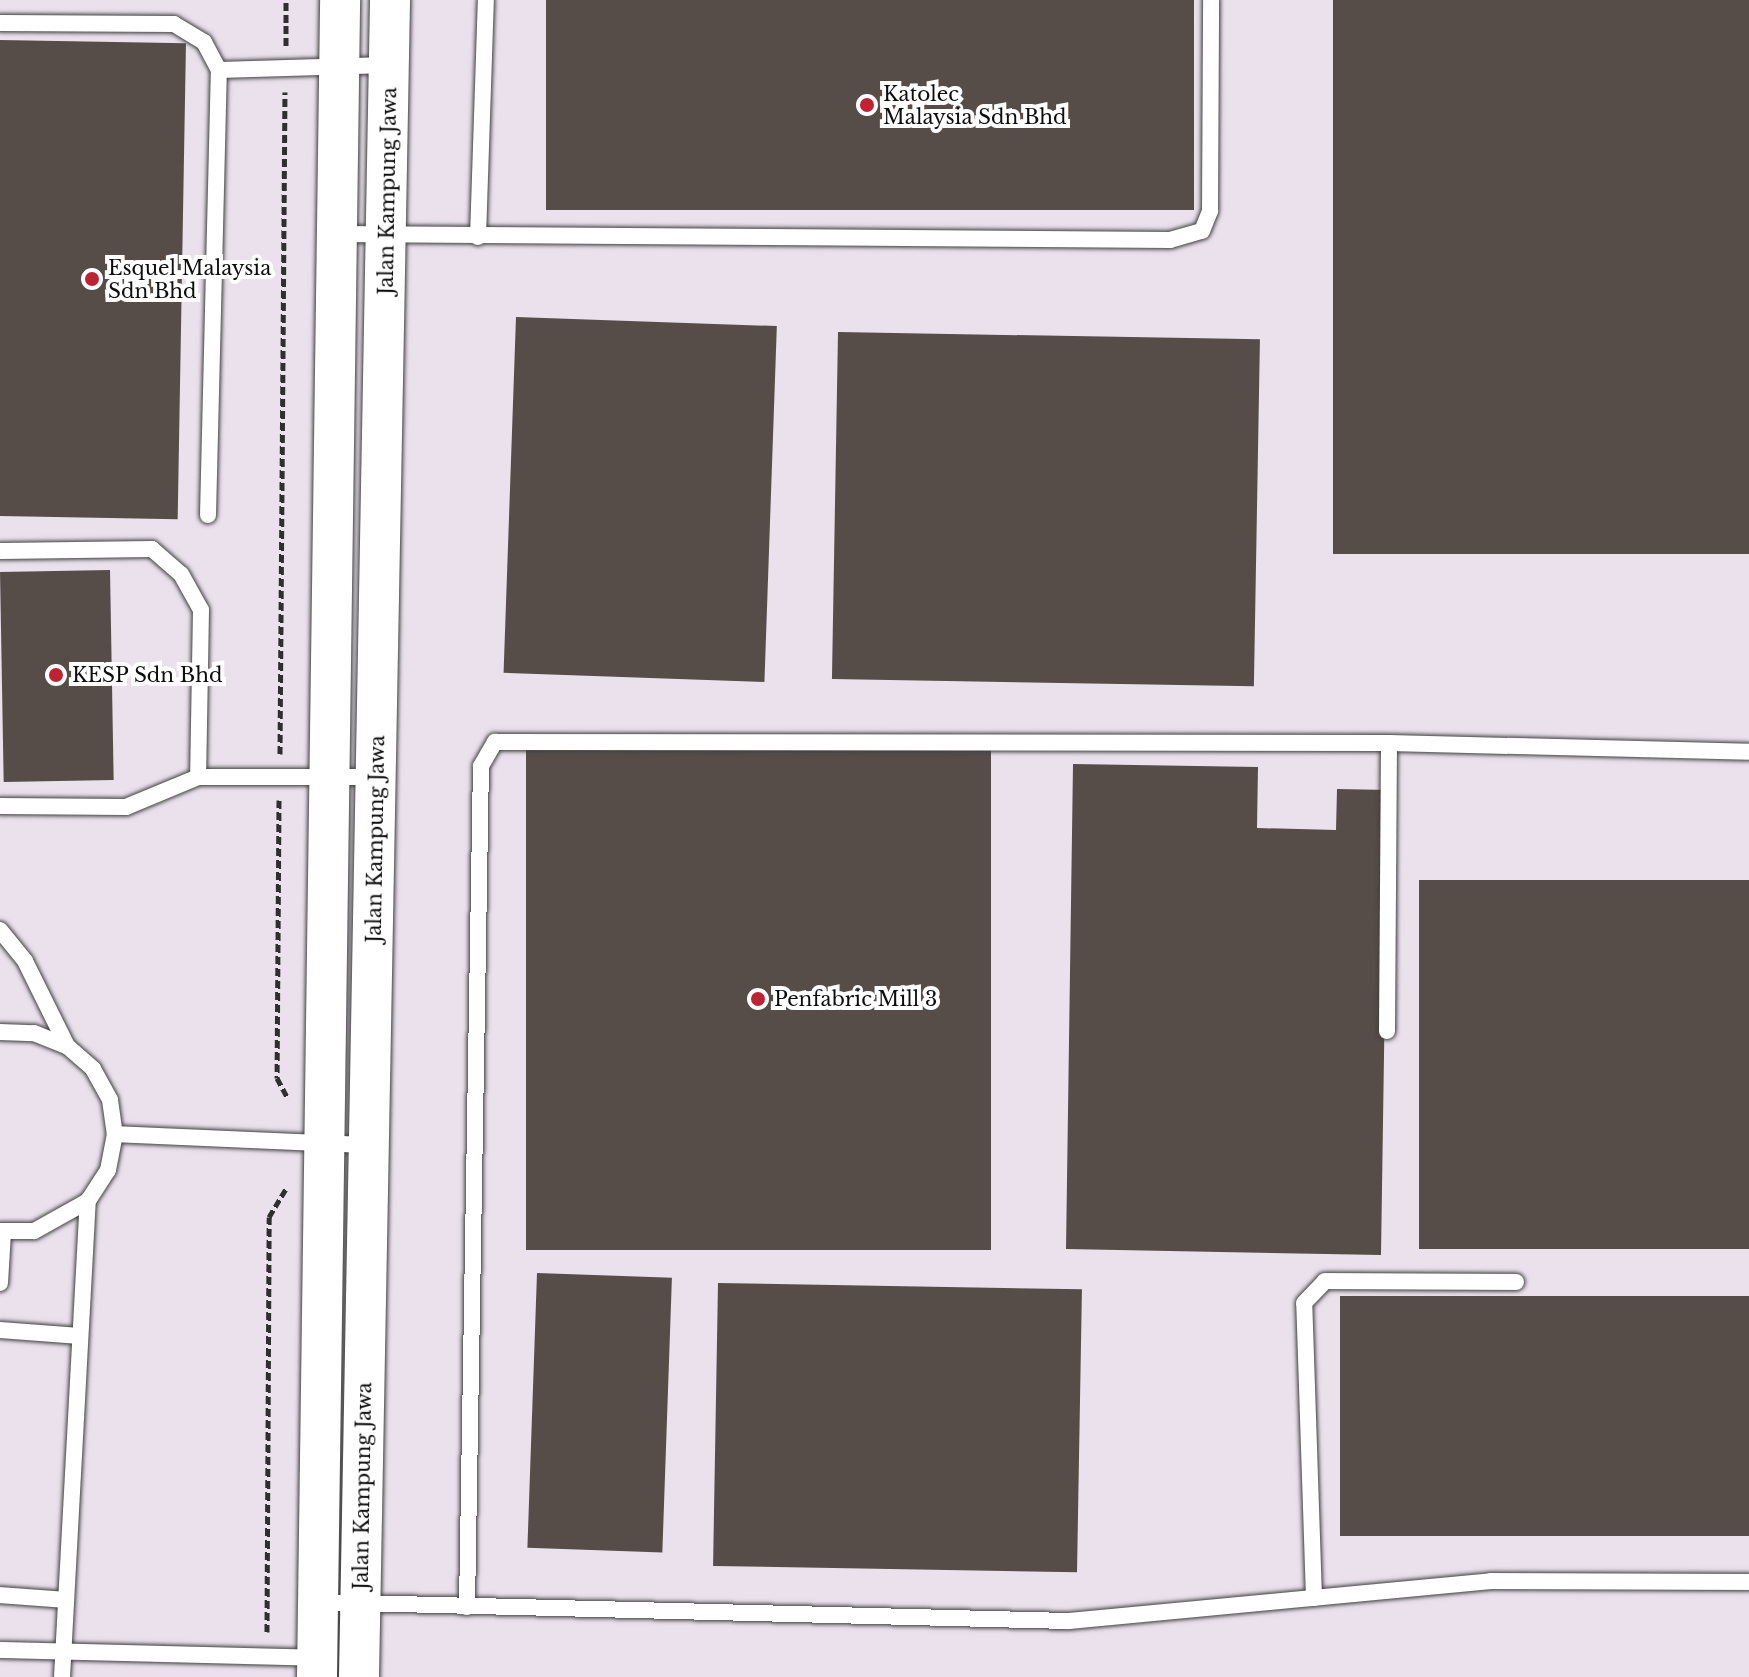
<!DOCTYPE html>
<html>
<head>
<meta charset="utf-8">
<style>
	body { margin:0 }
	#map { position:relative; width:1749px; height:1677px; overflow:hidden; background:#fffbed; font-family:"Libre Baskerville",serif }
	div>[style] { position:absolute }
	.industrial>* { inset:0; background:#eae1ec; transform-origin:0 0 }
	.building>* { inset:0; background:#564d49; transform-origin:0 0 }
	.path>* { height:5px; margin-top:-2.5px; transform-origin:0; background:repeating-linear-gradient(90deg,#2f2f2f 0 8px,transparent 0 12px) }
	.roads { filter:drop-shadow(0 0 2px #404040) drop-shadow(0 0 2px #404040) }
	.service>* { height:16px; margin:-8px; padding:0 8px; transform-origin:8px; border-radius:8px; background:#fff }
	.tertiary>* { height:40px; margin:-20px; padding:0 20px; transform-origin:20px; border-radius:20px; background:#fff }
	.dots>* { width:22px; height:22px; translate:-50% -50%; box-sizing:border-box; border:4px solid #fff; border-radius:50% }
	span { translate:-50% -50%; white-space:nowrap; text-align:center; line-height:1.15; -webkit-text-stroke:8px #fff; paint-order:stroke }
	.poi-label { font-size:20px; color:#0d0d0d }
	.left { translate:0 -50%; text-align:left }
	.street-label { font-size:20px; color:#0d0d0d }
</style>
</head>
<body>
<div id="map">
	<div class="industrial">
		<div style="left:0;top:0;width:1749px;height:1677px"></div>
	</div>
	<div class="building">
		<div style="left:546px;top:0;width:648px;height:210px"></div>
		<div style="left:1333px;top:0;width:416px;height:554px"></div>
		<div style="left:0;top:40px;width:186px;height:476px;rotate:1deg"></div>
		<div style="left:516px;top:317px;width:261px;height:356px;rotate:2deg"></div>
		<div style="left:838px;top:332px;width:422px;height:347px;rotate:1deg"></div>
		<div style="left:110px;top:570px;width:210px;height:110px;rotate:89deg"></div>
		<div style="left:526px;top:745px;width:465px;height:505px"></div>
		<div style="clip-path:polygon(1073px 764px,1258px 767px,1257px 828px,1336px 830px,1337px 789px,1388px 790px,1381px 1255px,1066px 1249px)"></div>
		<div style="left:1419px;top:880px;width:330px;height:369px"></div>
		<div style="left:537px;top:1273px;width:135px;height:275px;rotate:2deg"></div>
		<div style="left:718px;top:1283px;width:364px;height:283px;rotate:1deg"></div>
		<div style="left:1340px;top:1296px;width:409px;height:240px"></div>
	</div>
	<div class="path">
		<div style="left:286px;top:46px;width:46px;rotate:-90deg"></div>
		<div style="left:280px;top:754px;width:662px;rotate:-89.57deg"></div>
		<div style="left:279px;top:800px;width:278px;rotate:90.4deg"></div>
		<div style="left:277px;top:1078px;width:24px;rotate:62deg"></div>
		<div style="left:267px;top:1632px;width:415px;rotate:-89.7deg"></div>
		<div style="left:269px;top:1217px;width:35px;rotate:-59deg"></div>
	</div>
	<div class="roads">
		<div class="service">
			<div style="left:0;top:23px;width:174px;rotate:0.3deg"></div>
			<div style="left:174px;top:24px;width:35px;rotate:31deg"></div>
			<div style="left:204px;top:42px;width:32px;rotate:62deg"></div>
			<div style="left:337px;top:234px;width:833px;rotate:0.41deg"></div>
			<div style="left:1170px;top:240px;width:33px;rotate:-16deg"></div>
			<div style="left:1202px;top:231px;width:22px;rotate:-68deg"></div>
			<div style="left:1210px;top:211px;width:211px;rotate:-89.7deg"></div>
			<div style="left:478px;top:237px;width:237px;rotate:-88.1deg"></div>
			<div style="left:208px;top:515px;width:445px;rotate:-88.6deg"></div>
			<div style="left:219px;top:70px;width:169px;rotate:-1.7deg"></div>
			<div style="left:0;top:551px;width:152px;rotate:-0.8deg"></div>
			<div style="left:152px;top:549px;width:38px;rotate:41deg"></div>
			<div style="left:181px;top:574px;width:41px;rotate:60.9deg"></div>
			<div style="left:201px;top:610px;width:167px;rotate:91deg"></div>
			<div style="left:0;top:806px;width:126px;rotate:0.5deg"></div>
			<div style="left:126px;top:807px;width:78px;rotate:-22.6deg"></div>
			<div style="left:198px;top:777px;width:178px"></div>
			<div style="left:0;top:930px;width:40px;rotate:51deg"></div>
			<div style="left:25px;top:961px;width:95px;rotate:63.7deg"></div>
			<div style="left:1387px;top:1031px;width:288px;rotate:-89.6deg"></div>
			<div style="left:0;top:1032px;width:34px;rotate:2deg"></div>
			<div style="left:34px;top:1033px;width:35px;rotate:22deg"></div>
			<div style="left:67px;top:1046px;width:35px;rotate:41deg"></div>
			<div style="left:93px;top:1069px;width:35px;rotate:61deg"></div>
			<div style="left:110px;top:1100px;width:34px;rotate:82deg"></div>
			<div style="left:115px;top:1134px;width:37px;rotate:101deg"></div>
			<div style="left:108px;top:1170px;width:37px;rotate:123deg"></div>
			<div style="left:88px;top:1201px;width:62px;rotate:150.9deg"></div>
			<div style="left:34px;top:1231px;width:34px;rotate:180deg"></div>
			<div style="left:115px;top:1134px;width:254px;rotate:2.5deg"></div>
			<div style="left:0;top:1283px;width:51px;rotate:-86.6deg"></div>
			<div style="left:0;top:1330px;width:80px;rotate:4.3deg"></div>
			<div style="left:0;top:1595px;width:66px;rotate:4.3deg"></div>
			<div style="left:1314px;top:1598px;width:295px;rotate:-91.9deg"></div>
			<div style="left:1304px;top:1303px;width:30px;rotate:-46deg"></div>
			<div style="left:1325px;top:1281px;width:191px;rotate:0.3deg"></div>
			<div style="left:318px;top:1602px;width:751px;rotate:1.45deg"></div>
			<div style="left:1069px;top:1621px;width:424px;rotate:-5.4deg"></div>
			<div style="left:1491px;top:1581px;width:258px;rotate:0.2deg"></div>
			<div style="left:467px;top:1607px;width:841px;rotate:-89.05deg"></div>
			<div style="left:481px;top:766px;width:28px;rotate:-60deg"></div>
			<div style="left:495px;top:742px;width:894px;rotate:0.06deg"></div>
			<div style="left:1389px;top:743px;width:360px;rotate:1.4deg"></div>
			<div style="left:0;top:1650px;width:318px;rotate:1.4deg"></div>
			<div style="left:62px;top:1677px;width:477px;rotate:-86.9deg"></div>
		</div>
		<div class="tertiary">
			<div style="left:317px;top:1677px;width:1677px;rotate:-89.21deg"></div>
			<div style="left:359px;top:1677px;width:1677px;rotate:-88.94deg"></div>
		</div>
	</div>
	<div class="dots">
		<div style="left:867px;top:105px;background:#bd2433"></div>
		<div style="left:92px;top:279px;background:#bd2433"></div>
		<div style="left:56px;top:675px;background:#bd2433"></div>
		<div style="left:758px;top:999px;background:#bd2433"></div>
	</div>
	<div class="poi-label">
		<span class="left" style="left:883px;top:106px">Katolec<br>Malaysia Sdn Bhd</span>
		<span class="left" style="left:108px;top:280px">Esquel Malaysia<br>Sdn Bhd</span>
		<span class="left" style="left:72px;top:675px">KESP Sdn Bhd</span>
		<span class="left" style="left:774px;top:999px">Penfabric Mill 3</span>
	</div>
	<div class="street-label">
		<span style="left:388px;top:191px;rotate:-89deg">Jalan Kampung Jawa</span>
		<span style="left:376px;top:839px;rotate:-89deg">Jalan Kampung Jawa</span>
		<span style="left:363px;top:1486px;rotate:-89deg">Jalan Kampung Jawa</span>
	</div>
</div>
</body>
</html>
